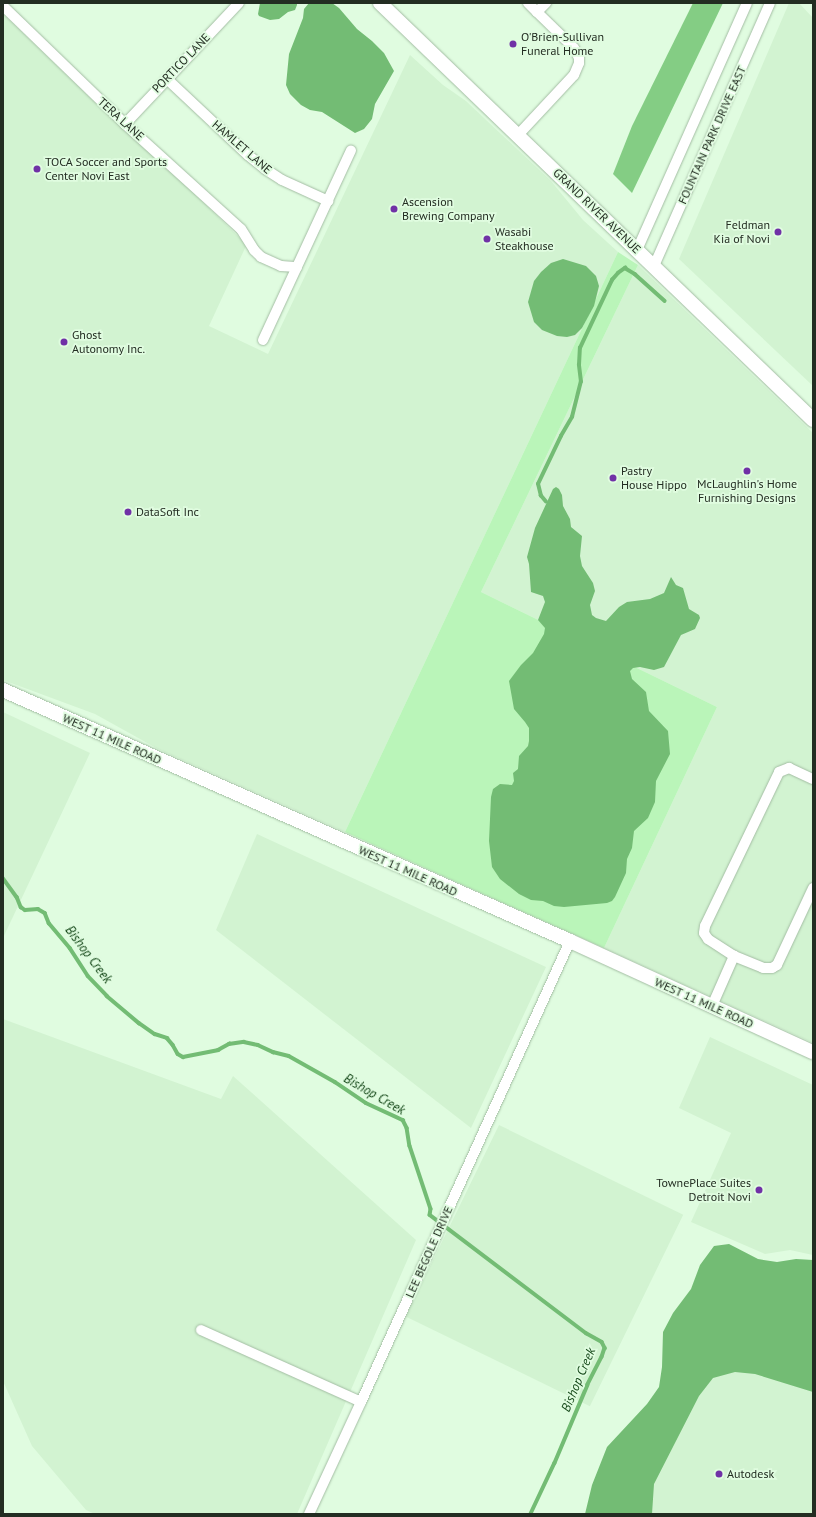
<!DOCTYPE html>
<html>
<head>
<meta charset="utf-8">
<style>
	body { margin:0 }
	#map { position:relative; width:816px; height:1517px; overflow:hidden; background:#e0fce0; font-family:"PT Sans",sans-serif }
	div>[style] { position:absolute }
	.built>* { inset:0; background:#d2f3d1; transform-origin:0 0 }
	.green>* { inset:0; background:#baf5b9 }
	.forest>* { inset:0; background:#84cd84 }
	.water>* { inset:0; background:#73bc74 }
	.stream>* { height:3.5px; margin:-1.75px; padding:0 1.75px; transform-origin:1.75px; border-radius:1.75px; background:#73bc74 }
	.roads { filter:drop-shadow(0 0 1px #a3bda3) drop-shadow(0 0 1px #a3bda3) }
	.street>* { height:10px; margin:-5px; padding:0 5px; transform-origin:5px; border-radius:5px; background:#fff }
	.secondary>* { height:14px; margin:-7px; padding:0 7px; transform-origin:7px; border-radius:7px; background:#fff }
	.dots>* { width:11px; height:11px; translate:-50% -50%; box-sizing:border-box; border:2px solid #e0fce0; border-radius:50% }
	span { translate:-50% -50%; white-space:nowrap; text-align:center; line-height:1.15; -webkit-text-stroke:3.5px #e0fce0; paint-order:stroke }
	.poi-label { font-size:12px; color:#232d22 }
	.left { translate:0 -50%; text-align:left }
	.right { translate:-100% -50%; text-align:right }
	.street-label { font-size:12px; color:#232d22 }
	.water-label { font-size:13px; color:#154819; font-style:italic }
	.frame { position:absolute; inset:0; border:4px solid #232d22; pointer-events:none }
</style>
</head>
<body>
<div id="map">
	<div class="built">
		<div style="clip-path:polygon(789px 3px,799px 3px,813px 18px,813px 386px,679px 259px)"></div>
		<div style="clip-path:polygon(3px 14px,112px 119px,177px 177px,243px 241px,246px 246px,209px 326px,268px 354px,410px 55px,443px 85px,466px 101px,551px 181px,583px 220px,618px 252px,345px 832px,158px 749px,95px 714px,3px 680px)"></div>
		<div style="clip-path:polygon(638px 265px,813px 433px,813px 1043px,604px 948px,717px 707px,481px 592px)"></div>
		<div style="clip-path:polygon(3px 712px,90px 753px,3px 938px)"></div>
		<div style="clip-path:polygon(257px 834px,546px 967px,471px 1128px,216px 930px)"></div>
		<div style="clip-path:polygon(3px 1019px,221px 1099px,233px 1076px,416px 1240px,297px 1514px,95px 1514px,86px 1510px,32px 1446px,3px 1381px)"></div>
		<div style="clip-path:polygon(710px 1037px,813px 1085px,813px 1255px,790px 1250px,765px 1254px,691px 1222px,731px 1133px,679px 1108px)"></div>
		<div style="left:499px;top:1125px;width:205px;height:213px;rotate:26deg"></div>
		<div style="clip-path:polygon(813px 1278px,813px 1514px,634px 1514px,705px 1342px)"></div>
	</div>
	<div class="green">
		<div style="clip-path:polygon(618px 252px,638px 265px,481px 592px,717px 707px,604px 948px,345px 832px)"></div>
	</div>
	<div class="forest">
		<div style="clip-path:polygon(693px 3px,723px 3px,632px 193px,613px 174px,632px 126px)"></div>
	</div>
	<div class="water">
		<div style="clip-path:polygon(260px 3px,297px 3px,297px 5px,295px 10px,288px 12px,279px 19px,270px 20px,259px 16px,258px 14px)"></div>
		<div style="clip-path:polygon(309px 3px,332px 3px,339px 8px,357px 29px,372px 41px,384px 53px,394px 71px,375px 104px,372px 119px,364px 129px,355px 133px,322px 112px,310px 110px,301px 105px,290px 94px,286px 85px,289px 54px,303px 18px,304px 9px)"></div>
		<div style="clip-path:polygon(563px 259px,586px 266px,596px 276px,599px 286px,594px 306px,582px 328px,575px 335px,567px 337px,557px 336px,542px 330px,534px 322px,528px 302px,534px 281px,541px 272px,551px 263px)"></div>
		<div style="clip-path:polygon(556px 487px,559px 489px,562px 495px,563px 506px,570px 519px,571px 527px,582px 536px,580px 556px,582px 566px,593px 583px,595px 591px,590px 605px,592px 615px,596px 618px,606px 621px,619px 607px,627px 602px,650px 599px,664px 593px,671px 577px,676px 585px,683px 588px,689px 609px,699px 615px,700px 618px,695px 629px,681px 635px,664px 667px,654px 670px,640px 667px,633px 668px,630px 671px,632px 679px,646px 692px,649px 711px,668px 731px,670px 754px,656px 781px,655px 802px,648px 818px,634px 831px,632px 848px,627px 859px,626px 873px,615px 897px,612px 901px,607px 903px,564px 907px,554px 906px,543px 901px,531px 900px,519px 894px,500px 879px,492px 867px,489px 841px,491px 797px,493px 789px,500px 784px,512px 785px,514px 781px,513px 773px,518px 769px,519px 756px,528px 746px,529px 741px,529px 728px,525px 722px,514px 709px,509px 681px,521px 665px,533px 653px,544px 634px,545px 628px,538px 620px,545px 602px,543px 596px,531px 592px,529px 564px,527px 557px,535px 528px,553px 489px)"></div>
		<div style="clip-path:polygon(729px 1244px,758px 1259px,777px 1262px,796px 1259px,813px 1260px,813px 1392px,755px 1374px,735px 1372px,713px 1378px,699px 1396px,654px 1484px,652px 1514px,585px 1514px,592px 1485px,607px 1447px,647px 1404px,659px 1387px,662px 1367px,663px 1332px,673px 1313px,691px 1289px,700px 1265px,714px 1246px)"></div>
	</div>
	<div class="stream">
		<div style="left:546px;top:502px;width:8px;rotate:-130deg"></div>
		<div style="left:541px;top:496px;width:12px;rotate:-104deg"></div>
		<div style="left:538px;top:484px;width:53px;rotate:-64.4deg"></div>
		<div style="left:561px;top:436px;width:22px;rotate:-60deg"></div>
		<div style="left:572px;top:417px;width:36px;rotate:-76deg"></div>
		<div style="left:581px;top:382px;width:17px;rotate:-97deg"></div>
		<div style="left:579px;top:365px;width:17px;rotate:-87deg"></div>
		<div style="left:580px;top:348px;width:75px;rotate:-64.8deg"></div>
		<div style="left:612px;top:280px;width:9px;rotate:-49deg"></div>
		<div style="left:618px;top:273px;width:9px;rotate:-36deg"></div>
		<div style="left:625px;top:268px;width:12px;rotate:31deg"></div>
		<div style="left:635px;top:274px;width:40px;rotate:42deg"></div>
		<div style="left:3px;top:878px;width:24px;rotate:54deg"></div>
		<div style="left:17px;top:897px;width:11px;rotate:68deg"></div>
		<div style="left:21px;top:907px;width:5px;rotate:37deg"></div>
		<div style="left:25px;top:910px;width:13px;rotate:-4deg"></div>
		<div style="left:38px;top:909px;width:8px;rotate:30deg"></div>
		<div style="left:45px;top:913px;width:11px;rotate:68deg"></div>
		<div style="left:49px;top:923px;width:33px;rotate:50deg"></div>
		<div style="left:70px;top:948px;width:33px;rotate:57deg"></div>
		<div style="left:88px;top:976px;width:28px;rotate:46deg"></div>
		<div style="left:107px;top:996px;width:42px;rotate:40.2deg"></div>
		<div style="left:139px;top:1023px;width:19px;rotate:35deg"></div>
		<div style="left:155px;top:1034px;width:13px;rotate:18deg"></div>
		<div style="left:167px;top:1038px;width:9px;rotate:49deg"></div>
		<div style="left:173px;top:1045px;width:10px;rotate:61deg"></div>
		<div style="left:178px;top:1054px;width:6px;rotate:31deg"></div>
		<div style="left:183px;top:1057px;width:36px;rotate:-11deg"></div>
		<div style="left:218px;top:1050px;width:13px;rotate:-29deg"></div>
		<div style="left:229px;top:1044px;width:15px;rotate:-8deg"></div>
		<div style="left:244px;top:1042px;width:14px;rotate:12deg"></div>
		<div style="left:258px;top:1045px;width:17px;rotate:25deg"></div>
		<div style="left:273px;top:1052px;width:16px;rotate:14deg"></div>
		<div style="left:289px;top:1056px;width:53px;rotate:29.5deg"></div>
		<div style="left:335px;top:1082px;width:37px;rotate:34deg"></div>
		<div style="left:366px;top:1103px;width:41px;rotate:24.7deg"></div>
		<div style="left:403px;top:1120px;width:9px;rotate:63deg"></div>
		<div style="left:407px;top:1128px;width:18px;rotate:81deg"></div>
		<div style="left:410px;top:1146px;width:66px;rotate:71.6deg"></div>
		<div style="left:431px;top:1209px;width:6px;rotate:99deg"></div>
		<div style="left:430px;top:1215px;width:196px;rotate:37.1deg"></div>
		<div style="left:586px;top:1333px;width:18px;rotate:29deg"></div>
		<div style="left:602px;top:1342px;width:7px;rotate:63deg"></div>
		<div style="left:605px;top:1348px;width:9px;rotate:108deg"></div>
		<div style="left:602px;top:1357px;width:31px;rotate:117deg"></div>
		<div style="left:588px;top:1385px;width:85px;rotate:112.9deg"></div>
		<div style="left:555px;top:1463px;width:56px;rotate:115.2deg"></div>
	</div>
	<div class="roads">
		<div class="street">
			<div style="left:528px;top:3px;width:13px;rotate:45deg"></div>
			<div style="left:537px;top:12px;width:13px;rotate:-45deg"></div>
			<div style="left:3px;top:6px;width:170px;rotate:44deg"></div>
			<div style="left:125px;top:124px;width:156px;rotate:42.2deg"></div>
			<div style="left:241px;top:229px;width:25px;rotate:58deg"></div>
			<div style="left:254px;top:250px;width:10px;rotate:45deg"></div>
			<div style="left:261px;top:257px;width:22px;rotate:24deg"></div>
			<div style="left:281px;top:266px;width:16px;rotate:4deg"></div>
			<div style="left:167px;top:79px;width:111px;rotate:43.2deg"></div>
			<div style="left:248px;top:155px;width:22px;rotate:39deg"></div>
			<div style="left:265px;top:169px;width:20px;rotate:33deg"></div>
			<div style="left:282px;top:180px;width:51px;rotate:24.5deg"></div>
			<div style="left:125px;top:124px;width:166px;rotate:-46.7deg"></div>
			<div style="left:518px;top:135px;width:82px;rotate:-47deg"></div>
			<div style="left:574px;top:75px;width:13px;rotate:-67deg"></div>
			<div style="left:579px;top:63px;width:5px;rotate:-90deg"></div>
			<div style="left:579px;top:58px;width:11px;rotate:-117deg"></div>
			<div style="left:574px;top:48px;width:52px;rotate:-135.8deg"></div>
			<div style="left:637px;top:250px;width:270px;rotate:-66deg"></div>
			<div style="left:654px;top:266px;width:287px;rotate:-66.2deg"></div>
			<div style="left:263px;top:340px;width:209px;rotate:-65.1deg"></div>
			<div style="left:734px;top:956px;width:31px;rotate:-147deg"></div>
			<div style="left:708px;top:939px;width:7px;rotate:-124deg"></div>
			<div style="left:704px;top:933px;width:7px;rotate:-82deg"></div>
			<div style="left:705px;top:926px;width:171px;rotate:-64.3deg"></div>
			<div style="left:779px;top:772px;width:11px;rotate:-22deg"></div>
			<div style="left:789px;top:768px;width:26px;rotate:25deg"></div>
			<div style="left:712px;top:1006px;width:55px;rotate:-66.3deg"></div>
			<div style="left:734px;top:956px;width:31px;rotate:22deg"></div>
			<div style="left:763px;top:968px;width:9px"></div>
			<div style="left:772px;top:968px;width:6px;rotate:-31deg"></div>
			<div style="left:777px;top:965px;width:85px;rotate:-64.9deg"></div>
			<div style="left:201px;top:1330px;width:175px;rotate:24.2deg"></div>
			<div style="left:361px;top:1402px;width:506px;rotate:-65.61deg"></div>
			<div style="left:309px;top:1514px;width:123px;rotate:-65.1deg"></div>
		</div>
		<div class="secondary">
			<div style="left:380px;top:3px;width:601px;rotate:43.92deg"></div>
			<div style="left:3px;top:690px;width:620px;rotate:23.88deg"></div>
			<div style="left:570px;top:941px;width:267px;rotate:24.6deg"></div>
		</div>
	</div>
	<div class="dots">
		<div style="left:513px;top:44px;background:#7031a6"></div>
		<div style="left:37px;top:169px;background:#7031a6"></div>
		<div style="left:394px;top:209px;background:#7031a6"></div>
		<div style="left:778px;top:232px;background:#7031a6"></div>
		<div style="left:487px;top:239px;background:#7031a6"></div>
		<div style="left:64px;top:342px;background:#7031a6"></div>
		<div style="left:747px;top:471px;background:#7031a6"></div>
		<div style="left:613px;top:478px;background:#7031a6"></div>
		<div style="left:128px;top:512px;background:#7031a6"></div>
		<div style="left:759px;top:1190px;background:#7031a6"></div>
		<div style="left:719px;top:1474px;background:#7031a6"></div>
	</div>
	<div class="poi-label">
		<span class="left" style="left:521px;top:44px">O'Brien-Sullivan<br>Funeral Home</span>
		<span class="left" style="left:45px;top:169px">TOCA Soccer and Sports<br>Center Novi East</span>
		<span class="left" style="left:402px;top:209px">Ascension<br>Brewing Company</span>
		<span class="right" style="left:770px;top:232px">Feldman<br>Kia of Novi</span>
		<span class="left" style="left:495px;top:239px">Wasabi<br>Steakhouse</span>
		<span class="left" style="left:72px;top:342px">Ghost<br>Autonomy Inc.</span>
		<span class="left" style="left:621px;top:478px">Pastry<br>House Hippo</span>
		<span style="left:747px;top:491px">McLaughlin's Home<br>Furnishing Designs</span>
		<span class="left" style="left:136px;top:512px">DataSoft Inc</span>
		<span class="right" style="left:751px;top:1190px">TownePlace Suites<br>Detroit Novi</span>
		<span class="left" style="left:727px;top:1474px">Autodesk</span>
	</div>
	<div class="street-label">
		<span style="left:181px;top:63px;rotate:-46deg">PORTICO LANE</span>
		<span style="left:121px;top:119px;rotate:42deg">TERA LANE</span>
		<span style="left:712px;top:135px;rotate:-66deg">FOUNTAIN PARK DRIVE EAST</span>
		<span style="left:242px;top:147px;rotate:41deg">HAMLET LANE</span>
		<span style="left:597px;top:211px;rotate:44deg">GRAND RIVER AVENUE</span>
		<span style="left:112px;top:739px;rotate:24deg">WEST 11 MILE ROAD</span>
		<span style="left:408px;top:871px;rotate:24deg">WEST 11 MILE ROAD</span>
		<span style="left:704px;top:1003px;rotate:24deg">WEST 11 MILE ROAD</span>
		<span style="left:429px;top:1252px;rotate:-66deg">LEE BEGOLE DRIVE</span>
	</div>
	<div class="water-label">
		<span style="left:88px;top:955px;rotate:53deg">Bishop Creek</span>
		<span style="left:374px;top:1095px;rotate:30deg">Bishop Creek</span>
		<span style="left:579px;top:1380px;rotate:-67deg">Bishop Creek</span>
	</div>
	<div class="frame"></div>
</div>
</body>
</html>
